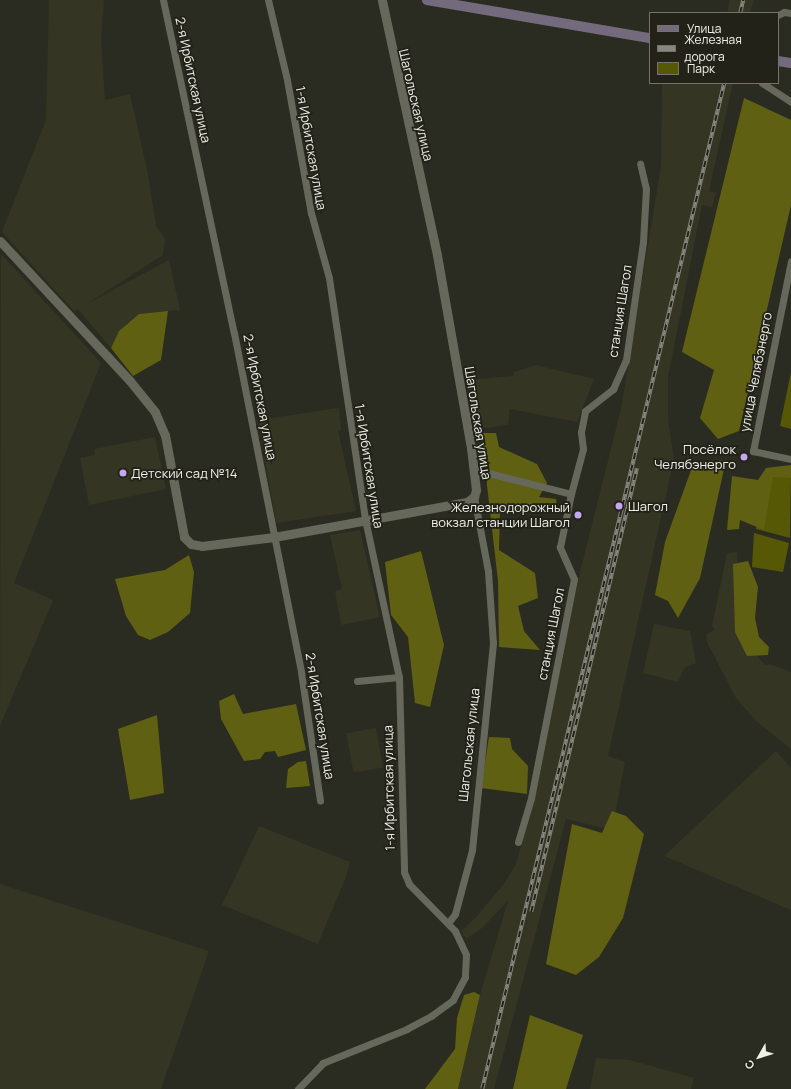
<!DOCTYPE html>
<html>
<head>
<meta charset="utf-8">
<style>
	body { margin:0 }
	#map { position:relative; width:791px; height:1089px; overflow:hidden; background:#2b2c21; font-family:Manrope,sans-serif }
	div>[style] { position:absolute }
	.built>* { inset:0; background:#353524; transform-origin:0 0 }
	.green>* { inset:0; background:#575806 }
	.forest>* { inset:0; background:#5f6012 }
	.minor>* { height:7px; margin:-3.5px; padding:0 3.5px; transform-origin:3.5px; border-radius:3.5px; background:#67685c }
	.tertiary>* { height:9px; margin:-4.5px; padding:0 4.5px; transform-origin:4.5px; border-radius:4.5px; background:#67685c }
	.secondary>* { height:10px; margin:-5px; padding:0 5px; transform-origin:5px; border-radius:5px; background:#746a7d }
	.rail>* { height:3.5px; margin-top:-1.75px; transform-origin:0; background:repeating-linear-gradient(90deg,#222218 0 6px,#86877e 0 12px); box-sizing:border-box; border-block:1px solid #86877e }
	.dots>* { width:11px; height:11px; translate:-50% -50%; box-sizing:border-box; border:2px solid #222218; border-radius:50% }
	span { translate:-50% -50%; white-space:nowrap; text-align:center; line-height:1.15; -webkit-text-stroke:3.5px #222218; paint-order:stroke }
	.street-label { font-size:13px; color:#eff0e9 }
	.poi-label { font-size:13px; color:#eff0e9 }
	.right { translate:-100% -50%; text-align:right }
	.left { translate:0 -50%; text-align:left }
	.legend { position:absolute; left:649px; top:12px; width:130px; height:72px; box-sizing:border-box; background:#222218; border:1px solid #74746c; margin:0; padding:5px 7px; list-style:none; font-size:12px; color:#eff0e9 }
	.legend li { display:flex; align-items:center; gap:8px; height:20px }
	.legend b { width:20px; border:1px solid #74746c }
	.north { position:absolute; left:739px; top:1037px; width:40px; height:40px; -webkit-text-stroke:3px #222218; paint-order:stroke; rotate:231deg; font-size:11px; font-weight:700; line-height:16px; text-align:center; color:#eff0e9 }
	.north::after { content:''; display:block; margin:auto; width:14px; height:18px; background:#eff0e9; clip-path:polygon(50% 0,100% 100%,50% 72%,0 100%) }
</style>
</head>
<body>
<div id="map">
	<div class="built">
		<div style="clip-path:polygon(49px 0,104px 0,101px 39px,105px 100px,130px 94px,148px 174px,156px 226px,165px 238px,163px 255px,85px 305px,169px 260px,180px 310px,139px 314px,119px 331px,111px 348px,78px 309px,74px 311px,2px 232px,46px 120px)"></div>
		<div style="clip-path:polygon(730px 0,754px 0,750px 13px,727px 13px)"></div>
		<div style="clip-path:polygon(662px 83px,733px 83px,709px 191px,716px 193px,712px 207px,702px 205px,668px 377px,668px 419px,674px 459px,608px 756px,625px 762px,612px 830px,566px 819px,494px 1089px,458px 1089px,480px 995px,508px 901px,482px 928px,466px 939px,461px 931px,476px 917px,503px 885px,516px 864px,530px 813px,573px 600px,621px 409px,661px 166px)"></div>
		<div style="clip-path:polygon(1px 254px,101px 363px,14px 583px,53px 600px,0 726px)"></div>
		<div style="clip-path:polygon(536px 365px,594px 379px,577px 422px,510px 409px,508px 425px,476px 429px,467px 380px,513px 376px,514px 372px)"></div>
		<div style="clip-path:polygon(339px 408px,341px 430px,338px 431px,356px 511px,276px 523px,258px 420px)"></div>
		<div style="clip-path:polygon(155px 437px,166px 489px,89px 505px,80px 458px,95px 455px,94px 449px)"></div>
		<div style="clip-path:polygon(360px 530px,380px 617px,341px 625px,335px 591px,342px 589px,330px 535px)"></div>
		<div style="clip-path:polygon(737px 552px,737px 611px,753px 651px,765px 665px,770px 664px,791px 672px,791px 749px,756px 721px,736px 698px,707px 642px,706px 635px,714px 630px,712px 626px,727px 553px)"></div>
		<div style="clip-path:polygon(654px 624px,690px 631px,696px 663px,684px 668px,678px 682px,643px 673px)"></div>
		<div style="left:376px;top:728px;width:40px;height:30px;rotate:80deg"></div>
		<div style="clip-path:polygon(776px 751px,791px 768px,791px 910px,664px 856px)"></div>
		<div style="clip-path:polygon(259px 826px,350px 862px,346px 877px,318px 944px,222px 905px)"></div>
		<div style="clip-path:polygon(0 884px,209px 951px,161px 1089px,0 1089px)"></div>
		<div style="clip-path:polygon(596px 1058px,630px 1060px,694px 1078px,691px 1089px,590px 1089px)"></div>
	</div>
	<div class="green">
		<div style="clip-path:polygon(791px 372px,791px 429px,780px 426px)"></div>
		<div style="clip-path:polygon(768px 471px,791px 475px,790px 538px,756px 529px)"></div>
		<div style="clip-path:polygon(754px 533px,789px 543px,783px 572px,752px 567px)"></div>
	</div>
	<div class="forest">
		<div style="clip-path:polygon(744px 98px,791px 120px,791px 205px,739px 431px,718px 439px,700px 418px,714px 370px,682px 352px)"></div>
		<div style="clip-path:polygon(168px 311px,161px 360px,133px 376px,111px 348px,119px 331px,139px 314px)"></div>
		<div style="clip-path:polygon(481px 433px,496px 433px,499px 447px,537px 464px,547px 483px,539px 497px,556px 499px,558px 511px,500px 511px,499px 550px,535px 573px,538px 598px,518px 606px,524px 631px,540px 650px,499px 647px,498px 581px)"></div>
		<div style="clip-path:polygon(726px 460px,700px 578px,678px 618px,668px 601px,655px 595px,665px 542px,694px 462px)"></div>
		<div style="clip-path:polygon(791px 465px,791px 478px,773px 477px,764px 530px,740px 520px,739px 529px,727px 530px,732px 476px,758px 480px,766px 468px)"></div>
		<div style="clip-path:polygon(421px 551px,444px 645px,430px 707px,415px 703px,408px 637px,391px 615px,385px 562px)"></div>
		<div style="clip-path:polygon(189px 555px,194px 572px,190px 613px,168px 632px,150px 640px,138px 635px,126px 616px,115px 579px,165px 570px)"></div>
		<div style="clip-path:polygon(748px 561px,758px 587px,755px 618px,759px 637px,769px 647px,768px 655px,747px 656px,735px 632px,733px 564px)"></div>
		<div style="clip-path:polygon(234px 694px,243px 714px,296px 704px,306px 750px,278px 757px,275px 751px,265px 752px,260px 759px,244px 761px,221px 719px,219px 701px)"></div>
		<div style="clip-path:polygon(157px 715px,164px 793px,130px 800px,118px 729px)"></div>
		<div style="clip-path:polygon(489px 737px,510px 738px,512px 749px,528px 766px,527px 794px,481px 788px)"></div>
		<div style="clip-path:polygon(306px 761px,310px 786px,286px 788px,288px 769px,298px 762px)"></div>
		<div style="clip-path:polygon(612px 811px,626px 816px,644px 834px,623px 918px,599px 957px,576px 975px,546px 964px,572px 824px,602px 833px)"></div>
		<div style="clip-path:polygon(474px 992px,480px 995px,458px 1089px,425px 1089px,455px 1049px,457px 1018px,464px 995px)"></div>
		<div style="clip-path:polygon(530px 1015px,583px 1035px,566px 1089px,513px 1089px)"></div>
	</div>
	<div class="minor">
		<div style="left:163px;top:0;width:340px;rotate:78deg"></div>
		<div style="left:234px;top:333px;width:346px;rotate:78.8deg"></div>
		<div style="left:301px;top:672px;width:130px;rotate:81.6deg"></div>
		<div style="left:268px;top:0;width:82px;rotate:76.6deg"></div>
		<div style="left:287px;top:80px;width:135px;rotate:79.8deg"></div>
		<div style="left:311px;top:213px;width:67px;rotate:74.5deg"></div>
		<div style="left:329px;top:278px;width:244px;rotate:81.5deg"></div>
		<div style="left:365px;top:519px;width:162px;rotate:77.9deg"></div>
		<div style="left:399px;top:677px;width:195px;rotate:88.5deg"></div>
		<div style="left:404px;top:872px;width:13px;rotate:67deg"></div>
		<div style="left:409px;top:884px;width:66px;rotate:45.6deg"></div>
		<div style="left:455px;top:931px;width:26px;rotate:65deg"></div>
		<div style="left:466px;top:955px;width:22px;rotate:93deg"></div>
		<div style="left:465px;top:977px;width:26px;rotate:118deg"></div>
		<div style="left:453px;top:1000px;width:27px;rotate:144deg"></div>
		<div style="left:431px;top:1016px;width:27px;rotate:152deg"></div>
		<div style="left:407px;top:1029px;width:91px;rotate:158deg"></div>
		<div style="left:323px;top:1063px;width:36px;rotate:134deg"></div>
		<div style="left:778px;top:15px;width:7px;rotate:-27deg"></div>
		<div style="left:784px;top:12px;width:7px;rotate:8deg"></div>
		<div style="left:762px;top:83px;width:35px;rotate:33deg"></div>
		<div style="left:791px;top:261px;width:194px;rotate:101.3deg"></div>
		<div style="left:753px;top:451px;width:39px;rotate:12deg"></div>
		<div style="left:473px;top:469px;width:101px;rotate:14.3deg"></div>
		<div style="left:357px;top:681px;width:42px;rotate:-5.4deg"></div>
		<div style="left:518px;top:842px;width:46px;rotate:-73.5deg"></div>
		<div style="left:531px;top:798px;width:223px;rotate:-78.9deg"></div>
		<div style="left:574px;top:579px;width:35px;rotate:-114deg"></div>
		<div style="left:560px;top:547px;width:54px;rotate:-78.3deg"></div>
		<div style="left:571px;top:494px;width:47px;rotate:-75.1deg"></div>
		<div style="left:583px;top:449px;width:17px;rotate:-97deg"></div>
		<div style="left:581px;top:432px;width:21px;rotate:-79deg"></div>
		<div style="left:585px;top:411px;width:36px;rotate:-38deg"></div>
		<div style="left:613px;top:389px;width:32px;rotate:-66deg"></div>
		<div style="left:626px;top:360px;width:119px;rotate:-81.8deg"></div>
		<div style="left:643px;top:242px;width:53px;rotate:-86.8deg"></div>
		<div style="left:646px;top:189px;width:26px;rotate:-103deg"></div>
		<div style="left:448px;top:923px;width:11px;rotate:-52deg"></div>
		<div style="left:455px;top:914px;width:66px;rotate:-75.1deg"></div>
		<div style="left:472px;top:850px;width:208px;rotate:-84.2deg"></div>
		<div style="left:493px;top:643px;width:72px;rotate:-94deg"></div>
		<div style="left:488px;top:571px;width:75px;rotate:-100.7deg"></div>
	</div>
	<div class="tertiary">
		<div style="left:0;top:241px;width:191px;rotate:47.1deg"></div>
		<div style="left:130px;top:381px;width:40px;rotate:51deg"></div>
		<div style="left:155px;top:412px;width:25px;rotate:67deg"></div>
		<div style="left:165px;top:435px;width:104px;rotate:79.4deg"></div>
		<div style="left:184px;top:537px;width:10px;rotate:45deg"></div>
		<div style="left:191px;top:544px;width:11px;rotate:10deg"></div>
		<div style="left:202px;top:546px;width:73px;rotate:-7.1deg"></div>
		<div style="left:274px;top:537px;width:196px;rotate:-10.3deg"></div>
		<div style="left:467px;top:502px;width:9px;rotate:-36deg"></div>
		<div style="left:474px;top:497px;width:7px;rotate:-74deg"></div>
		<div style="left:476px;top:490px;width:42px;rotate:-96.8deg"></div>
		<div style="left:471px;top:448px;width:196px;rotate:-100deg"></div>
		<div style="left:437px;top:255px;width:261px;rotate:-102.2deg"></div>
	</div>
	<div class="secondary">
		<div style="left:427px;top:0;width:226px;rotate:9.7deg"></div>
		<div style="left:778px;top:61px;width:13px;rotate:9deg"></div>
	</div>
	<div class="rail">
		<div style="left:740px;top:13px;width:13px;rotate:-77deg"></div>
		<div style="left:531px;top:912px;width:456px;rotate:-76.6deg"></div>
		<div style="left:482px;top:1089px;width:1035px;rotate:-76.47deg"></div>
	</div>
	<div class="dots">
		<div style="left:744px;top:457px;background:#c3a7f2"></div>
		<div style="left:123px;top:473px;background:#c3a7f2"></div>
		<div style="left:619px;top:506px;background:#c3a7f2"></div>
		<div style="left:578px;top:515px;background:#c3a7f2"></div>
	</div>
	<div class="street-label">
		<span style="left:193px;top:80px;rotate:78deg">2-я Ирбитская улица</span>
		<span style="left:416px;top:105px;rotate:77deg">Шагольская улица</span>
		<span style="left:311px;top:148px;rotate:80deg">1-я Ирбитская улица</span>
		<span style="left:620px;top:311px;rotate:-81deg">станция Шагол</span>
		<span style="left:756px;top:372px;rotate:-79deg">улица Челябэнерго</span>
		<span style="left:260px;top:397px;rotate:79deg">2-я Ирбитская улица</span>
		<span style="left:478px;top:423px;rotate:81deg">Шагольская улица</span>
		<span style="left:369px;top:466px;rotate:81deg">1-я Ирбитская улица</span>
		<span style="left:551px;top:634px;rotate:-79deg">станция Шагол</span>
		<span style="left:320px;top:716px;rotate:81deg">2-я Ирбитская улица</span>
		<span style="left:469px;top:745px;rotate:-84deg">Шагольская улица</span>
		<span style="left:389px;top:788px;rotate:-91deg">1-я Ирбитская улица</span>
	</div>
	<div class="poi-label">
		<span class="right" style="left:736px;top:457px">Посёлок<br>Челябэнерго</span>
		<span class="left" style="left:131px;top:473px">Детский сад №14</span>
		<span class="left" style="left:628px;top:506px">Шагол</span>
		<span class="right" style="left:570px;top:515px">Железнодорожный<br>вокзал станции Шагол</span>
	</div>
	<ul class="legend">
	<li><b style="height:5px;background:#746a7d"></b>Улица</li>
	<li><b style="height:5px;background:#86877e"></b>Железная дорога</li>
	<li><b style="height:11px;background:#575806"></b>Парк</li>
	</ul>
	<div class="north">С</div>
</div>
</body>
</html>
